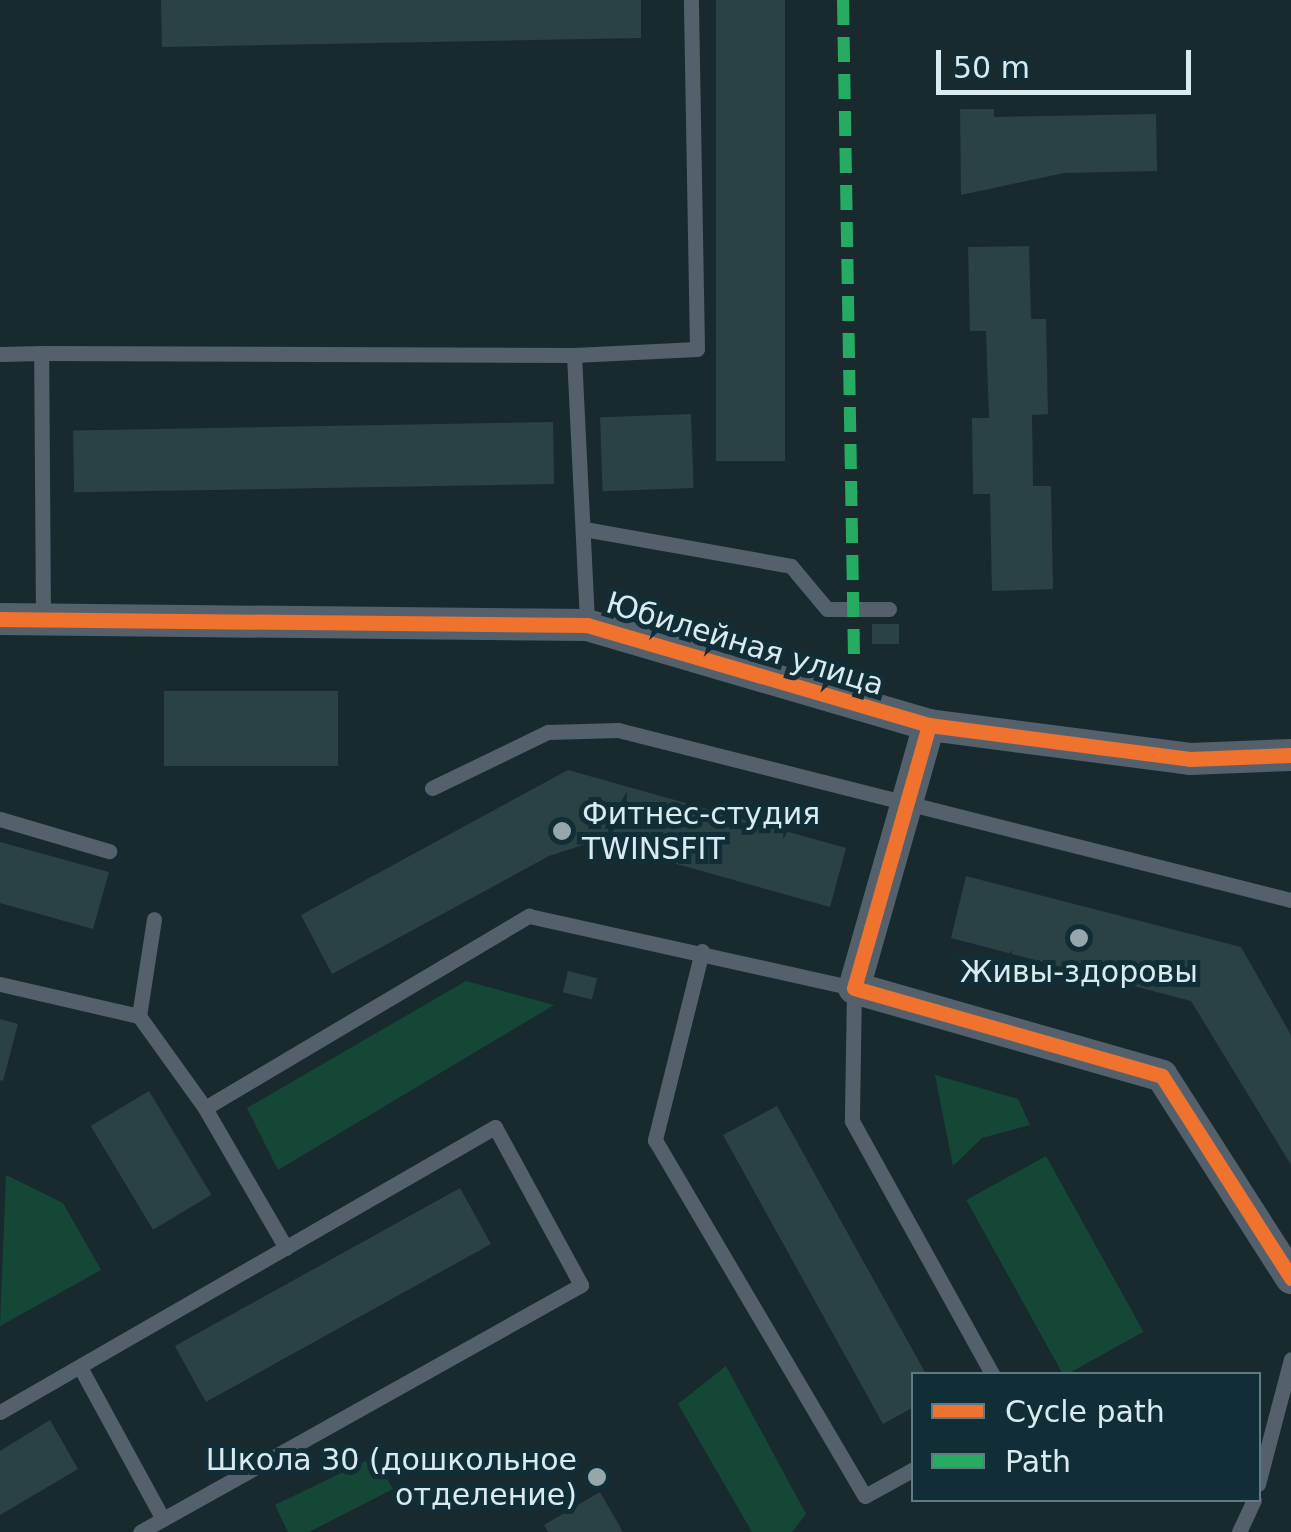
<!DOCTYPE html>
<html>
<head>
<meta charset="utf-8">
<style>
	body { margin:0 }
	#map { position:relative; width:1291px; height:1532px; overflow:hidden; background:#192a2f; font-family:"DejaVu Sans",sans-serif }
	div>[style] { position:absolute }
	.green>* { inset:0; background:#154736; transform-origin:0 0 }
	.building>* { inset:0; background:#2a4244; transform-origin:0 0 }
	.lane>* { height:15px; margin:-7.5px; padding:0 7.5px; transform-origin:7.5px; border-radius:7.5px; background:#54616c }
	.street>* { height:32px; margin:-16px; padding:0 16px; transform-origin:16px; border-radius:16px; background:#54616c }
	.quiet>* { height:12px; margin-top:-6px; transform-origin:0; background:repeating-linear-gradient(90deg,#26ab63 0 25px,transparent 0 37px) }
	.cycleway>* { height:15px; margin:-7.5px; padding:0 7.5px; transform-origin:7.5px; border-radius:7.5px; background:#ef722f }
	.dots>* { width:28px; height:28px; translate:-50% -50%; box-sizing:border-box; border:5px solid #112e37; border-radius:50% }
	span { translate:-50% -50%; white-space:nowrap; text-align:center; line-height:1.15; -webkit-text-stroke:10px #112e37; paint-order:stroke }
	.street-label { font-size:30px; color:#daebf0 }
	.poi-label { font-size:30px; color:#daebf0 }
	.left { translate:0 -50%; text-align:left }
	.right { translate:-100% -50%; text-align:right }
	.legend { position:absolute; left:911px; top:1372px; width:350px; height:130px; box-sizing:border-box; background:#112e37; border:2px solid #617a81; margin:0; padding:12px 18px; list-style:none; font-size:30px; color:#daebf0 }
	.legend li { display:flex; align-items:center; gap:20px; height:50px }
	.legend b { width:50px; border:2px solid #617a81 }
	.scale { position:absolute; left:936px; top:50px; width:255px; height:45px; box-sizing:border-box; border:5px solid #daebf0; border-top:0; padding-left:12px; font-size:30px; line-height:35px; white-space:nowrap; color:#daebf0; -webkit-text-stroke:8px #112e37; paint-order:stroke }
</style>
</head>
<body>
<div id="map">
	<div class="green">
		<div style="clip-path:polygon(466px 981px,554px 1005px,278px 1170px,247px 1108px)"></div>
		<div style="clip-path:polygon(935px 1075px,1018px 1099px,1030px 1125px,982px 1138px,953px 1166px)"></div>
		<div style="left:1046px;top:1156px;width:201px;height:91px;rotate:61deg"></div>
		<div style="clip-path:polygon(6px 1175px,63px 1203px,101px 1270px,0 1326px)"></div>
		<div style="clip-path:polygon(726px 1366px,806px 1514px,792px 1532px,752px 1532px,678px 1404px)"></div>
		<div style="clip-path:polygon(374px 1457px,393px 1489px,309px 1532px,288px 1532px,275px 1505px)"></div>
	</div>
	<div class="building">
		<div style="clip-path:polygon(161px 0,641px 0,641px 38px,162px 47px)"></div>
		<div style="left:716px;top:0;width:69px;height:461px"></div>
		<div style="clip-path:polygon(960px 109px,994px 109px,994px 117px,1156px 114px,1157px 171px,1064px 173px,961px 195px)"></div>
		<div style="clip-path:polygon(1029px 246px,1031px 319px,1046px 319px,1048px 414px,1032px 415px,1033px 486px,1051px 486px,1053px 589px,992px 591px,990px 494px,973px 494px,972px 418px,989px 418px,986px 331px,970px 331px,968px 247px)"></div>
		<div style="left:691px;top:414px;width:74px;height:91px;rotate:88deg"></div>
		<div style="left:553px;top:422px;width:62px;height:480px;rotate:89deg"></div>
		<div style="left:872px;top:624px;width:27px;height:20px"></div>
		<div style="left:338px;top:691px;width:75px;height:174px;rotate:90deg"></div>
		<div style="clip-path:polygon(568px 770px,846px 848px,830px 907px,595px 841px,549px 856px,332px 974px,301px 915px)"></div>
		<div style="clip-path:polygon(0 842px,109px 872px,93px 929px,0 903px)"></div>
		<div style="clip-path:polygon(966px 876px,1241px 947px,1291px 1035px,1291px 1165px,1191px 1001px,951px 938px)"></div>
		<div style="left:568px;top:971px;width:30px;height:22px;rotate:14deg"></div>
		<div style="clip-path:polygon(0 1019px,18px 1024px,3px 1081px,0 1080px)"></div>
		<div style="left:149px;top:1091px;width:121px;height:68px;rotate:59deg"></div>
		<div style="clip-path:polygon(777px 1106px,926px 1374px,914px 1374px,914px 1407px,883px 1424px,723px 1135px)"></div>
		<div style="left:460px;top:1188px;width:64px;height:326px;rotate:61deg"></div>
		<div style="clip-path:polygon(50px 1420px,78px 1469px,0 1515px,0 1451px)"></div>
		<div style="clip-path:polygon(600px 1492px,623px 1532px,548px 1532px,544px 1525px)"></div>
	</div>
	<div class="lane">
		<div style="left:0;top:354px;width:41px;rotate:-1.4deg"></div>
		<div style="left:574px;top:355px;width:123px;rotate:-2.8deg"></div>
		<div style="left:697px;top:349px;width:349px;rotate:-91deg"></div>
		<div style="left:584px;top:529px;width:210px;rotate:10.1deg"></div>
		<div style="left:791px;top:566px;width:56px;rotate:50.1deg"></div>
		<div style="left:827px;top:609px;width:62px"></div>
		<div style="left:43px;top:619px;width:266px;rotate:-90.4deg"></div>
		<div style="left:41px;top:353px;width:533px;rotate:0.21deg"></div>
		<div style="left:574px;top:355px;width:270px;rotate:87.2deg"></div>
		<div style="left:432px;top:788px;width:129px;rotate:-25.8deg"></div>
		<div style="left:548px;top:732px;width:70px;rotate:-1.6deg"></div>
		<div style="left:618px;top:730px;width:694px;rotate:14.18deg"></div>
		<div style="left:0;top:819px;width:114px;rotate:16.4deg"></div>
		<div style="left:702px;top:951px;width:195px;rotate:104deg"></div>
		<div style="left:655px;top:1140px;width:413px;rotate:59.5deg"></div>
		<div style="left:865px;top:1496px;width:56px;rotate:-28.9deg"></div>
		<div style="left:0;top:984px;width:143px;rotate:13deg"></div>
		<div style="left:139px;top:1016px;width:113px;rotate:54.3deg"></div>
		<div style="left:139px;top:1016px;width:98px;rotate:-81.2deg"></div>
		<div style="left:286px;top:1248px;width:162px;rotate:-120.1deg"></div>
		<div style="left:205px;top:1108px;width:377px;rotate:-30.7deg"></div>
		<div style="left:529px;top:916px;width:333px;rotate:12.5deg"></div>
		<div style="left:854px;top:988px;width:133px;rotate:90.9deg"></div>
		<div style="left:852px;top:1121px;width:289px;rotate:61deg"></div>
		<div style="left:80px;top:1367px;width:173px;rotate:61.4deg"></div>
		<div style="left:0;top:1412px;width:571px;rotate:-29.93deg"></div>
		<div style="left:495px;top:1127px;width:180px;rotate:61.4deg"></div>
		<div style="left:581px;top:1285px;width:505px;rotate:150.75deg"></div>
		<div style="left:1258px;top:1484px;width:129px;rotate:-75.2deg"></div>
		<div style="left:1239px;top:1532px;width:35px;rotate:-65deg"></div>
	</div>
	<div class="street">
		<div style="left:0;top:619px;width:587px;rotate:0.59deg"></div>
		<div style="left:587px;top:625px;width:356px;rotate:16.3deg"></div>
		<div style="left:929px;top:725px;width:263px;rotate:7.4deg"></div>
		<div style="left:1190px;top:759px;width:101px;rotate:-2.3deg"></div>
		<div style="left:929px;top:725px;width:273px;rotate:105.9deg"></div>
		<div style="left:854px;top:988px;width:320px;rotate:15.9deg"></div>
		<div style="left:1162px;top:1076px;width:240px;rotate:57.4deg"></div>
	</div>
	<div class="quiet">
		<div style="left:843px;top:0;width:659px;rotate:89.04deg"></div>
	</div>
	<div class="cycleway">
		<div style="left:0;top:619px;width:587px;rotate:0.59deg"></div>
		<div style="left:587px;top:625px;width:356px;rotate:16.3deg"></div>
		<div style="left:929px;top:725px;width:263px;rotate:7.4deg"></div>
		<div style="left:1190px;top:759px;width:101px;rotate:-2.3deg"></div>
		<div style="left:929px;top:725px;width:273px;rotate:105.9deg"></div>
		<div style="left:854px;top:988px;width:320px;rotate:15.9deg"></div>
		<div style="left:1162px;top:1076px;width:240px;rotate:57.4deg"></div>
	</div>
	<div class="dots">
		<div style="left:562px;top:831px;background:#96a7ac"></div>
		<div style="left:1079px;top:938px;background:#96a7ac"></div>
		<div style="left:597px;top:1477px;background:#96a7ac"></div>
	</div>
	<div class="street-label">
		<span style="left:745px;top:644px;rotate:17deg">Юбилейная улица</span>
	</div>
	<div class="poi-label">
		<span class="left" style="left:582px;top:831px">Фитнес-студия<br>TWINSFIT</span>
		<span style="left:1079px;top:972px">Живы-здоровы</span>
		<span class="right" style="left:577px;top:1477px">Школа 30 (дошкольное<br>отделение)</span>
	</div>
	<ul class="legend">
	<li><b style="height:12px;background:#ef722f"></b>Cycle path</li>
	<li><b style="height:12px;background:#26ab63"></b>Path</li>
	</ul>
	<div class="scale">50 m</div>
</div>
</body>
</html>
